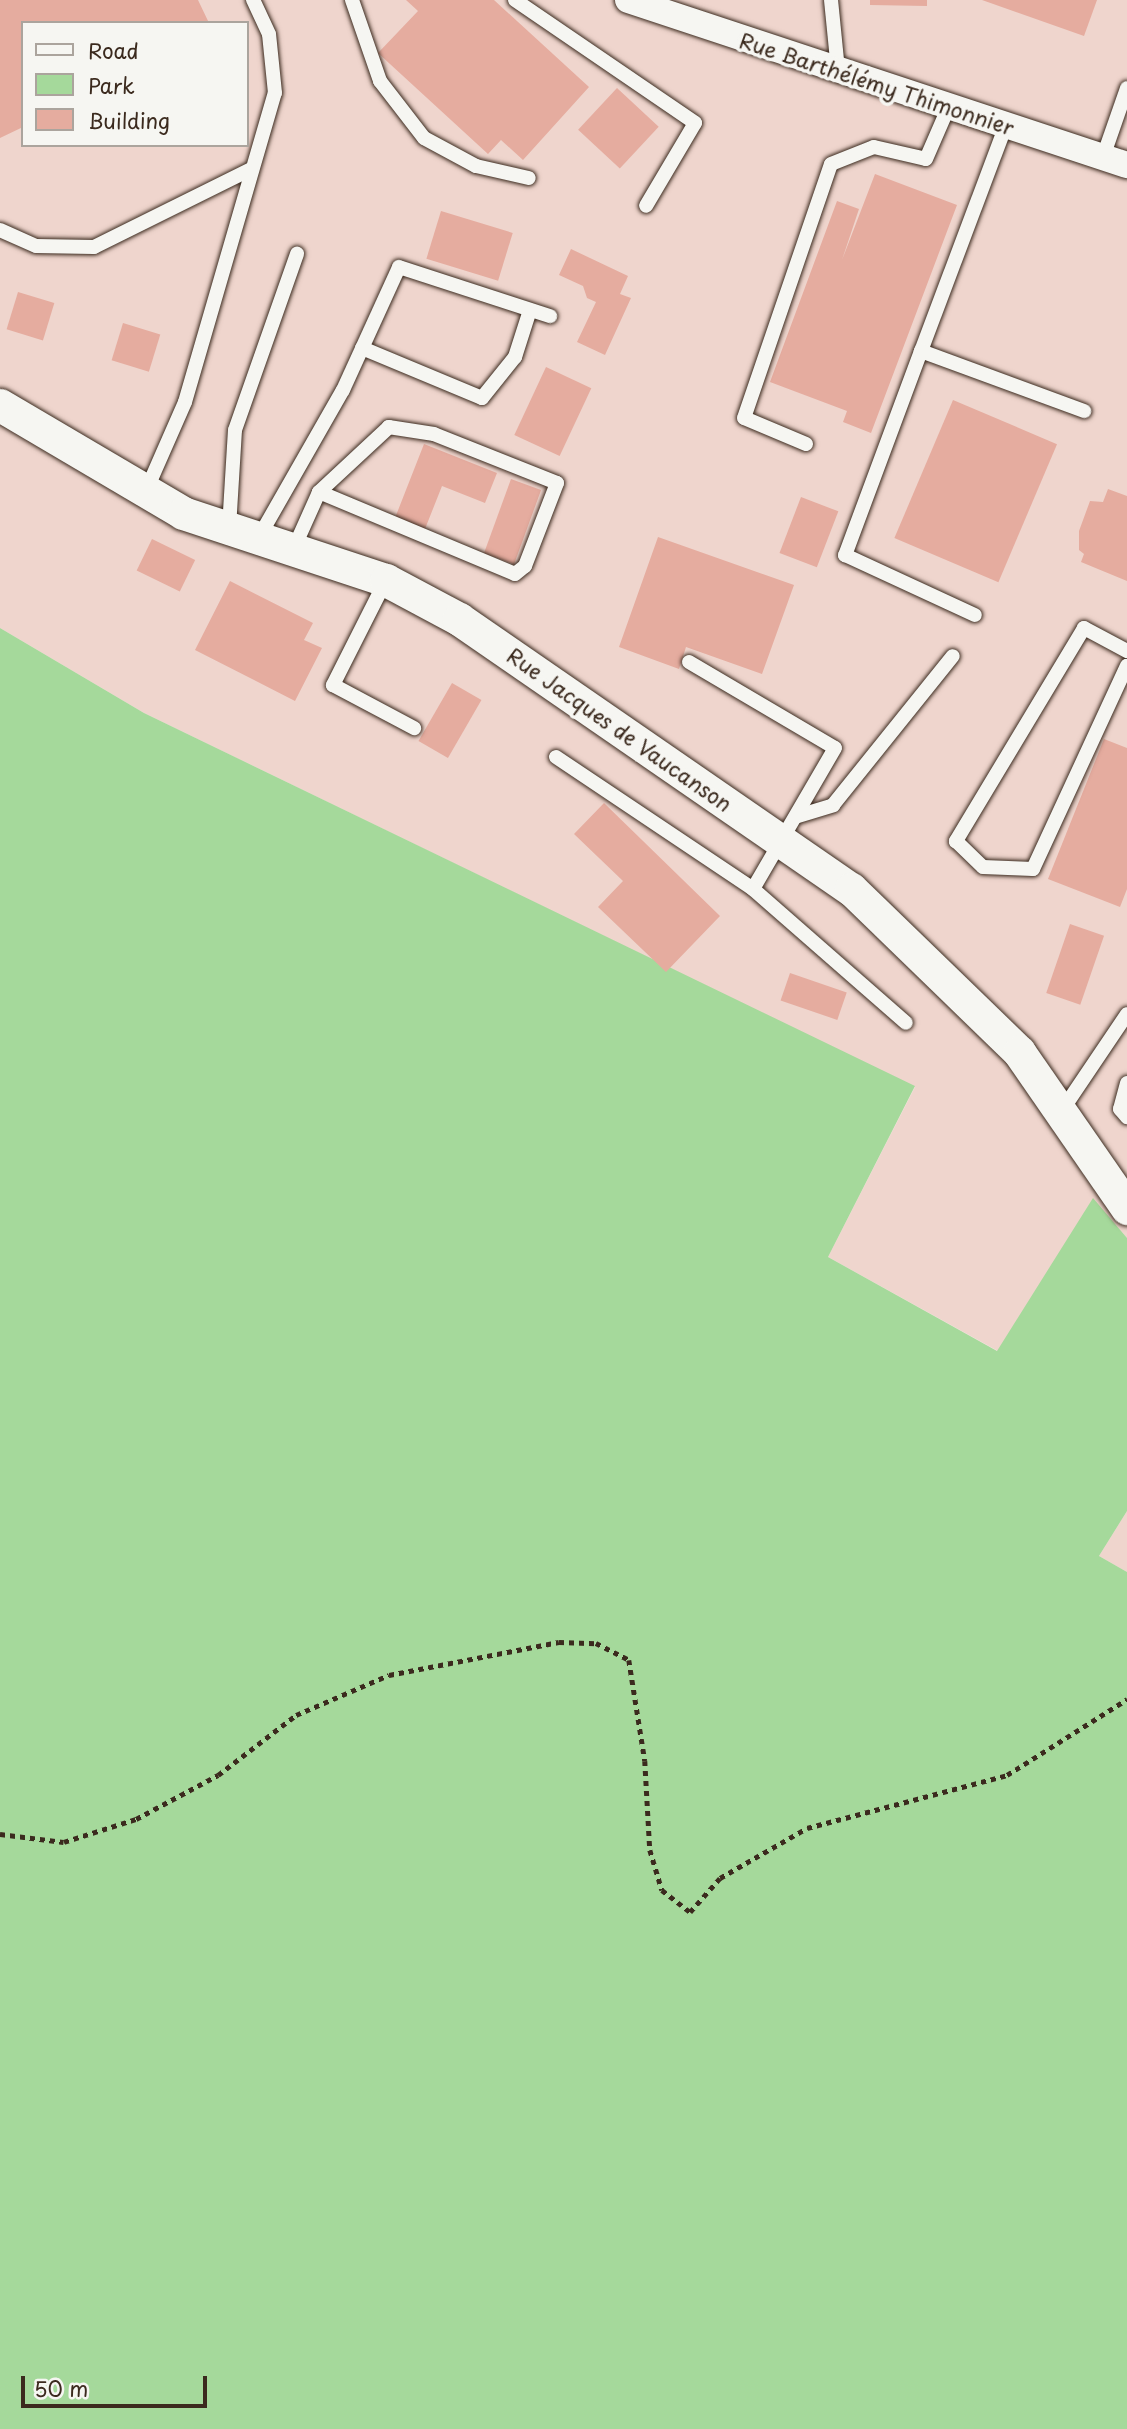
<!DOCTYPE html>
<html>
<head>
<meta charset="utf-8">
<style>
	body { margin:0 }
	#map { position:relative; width:1127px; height:2429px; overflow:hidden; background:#f3e7e1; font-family:"Playpen Sans",sans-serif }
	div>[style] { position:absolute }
	.built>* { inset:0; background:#efd5cd }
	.green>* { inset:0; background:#a5d99b }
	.building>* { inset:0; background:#e5ac9f; transform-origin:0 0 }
	.path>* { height:4.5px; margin-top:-2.25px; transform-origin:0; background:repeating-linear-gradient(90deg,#3b2a1e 0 5px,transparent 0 10px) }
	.roads { filter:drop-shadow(0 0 2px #3b2a1e) drop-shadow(0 0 2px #3b2a1e) }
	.service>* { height:14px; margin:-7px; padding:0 7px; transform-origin:7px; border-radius:7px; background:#f6f6f2 }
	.minor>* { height:26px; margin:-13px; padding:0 13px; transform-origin:13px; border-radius:13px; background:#f6f6f2 }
	.tertiary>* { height:33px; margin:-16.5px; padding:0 16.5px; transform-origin:16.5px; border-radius:16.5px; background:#f6f6f2 }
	span { translate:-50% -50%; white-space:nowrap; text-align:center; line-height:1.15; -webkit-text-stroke:7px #f6f6f2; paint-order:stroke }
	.street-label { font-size:21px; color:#3b2a1e }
	.legend { position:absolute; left:21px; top:21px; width:228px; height:126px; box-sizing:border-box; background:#f6f6f2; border:2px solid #aba49d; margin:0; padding:9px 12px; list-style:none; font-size:21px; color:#3b2a1e }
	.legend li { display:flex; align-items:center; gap:14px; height:35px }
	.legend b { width:35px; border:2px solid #aba49d }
	.scale { position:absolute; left:21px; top:2376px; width:186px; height:32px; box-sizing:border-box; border:4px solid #3b2a1e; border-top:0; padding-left:9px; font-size:21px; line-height:24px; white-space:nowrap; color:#3b2a1e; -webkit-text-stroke:5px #f6f6f2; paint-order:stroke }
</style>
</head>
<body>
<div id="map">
	<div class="built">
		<div style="clip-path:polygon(evenodd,0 0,1127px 0,1127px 1238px,1093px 1199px,998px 1351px,828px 1257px,915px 1087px,144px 713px,0 628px,0 0,23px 23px,247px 23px,247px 145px,23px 145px,23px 23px)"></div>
		<div style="clip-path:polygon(1127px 1511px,1127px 1572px,1099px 1556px)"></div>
	</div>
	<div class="green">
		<div style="clip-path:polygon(0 628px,144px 713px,915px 1086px,828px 1257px,997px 1351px,1093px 1198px,1127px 1238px,1127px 1511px,1099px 1556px,1127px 1572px,1127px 2429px,0 2429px)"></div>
	</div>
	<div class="building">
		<div style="clip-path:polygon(0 0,198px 0,209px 23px,23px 23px,23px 127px,0 138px)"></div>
		<div style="clip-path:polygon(406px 0,494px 0,589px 87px,523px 160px,501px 140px,488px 154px,378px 53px,418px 11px)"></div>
		<div style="clip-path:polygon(870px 0,927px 0,927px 6px,870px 5px)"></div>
		<div style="clip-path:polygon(982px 0,1097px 0,1084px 36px)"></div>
		<div style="left:617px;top:88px;width:57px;height:57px;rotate:43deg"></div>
		<div style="clip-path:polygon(875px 174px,957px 205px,871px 433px,843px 422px,847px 411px,770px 382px,837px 201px,859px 209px,842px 260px)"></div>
		<div style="left:441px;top:211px;width:75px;height:50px;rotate:17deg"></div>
		<div style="clip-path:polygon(571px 249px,628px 276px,620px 294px,631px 298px,605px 355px,577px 342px,596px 302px,587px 298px,583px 286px,559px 275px)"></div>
		<div style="left:18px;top:292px;width:38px;height:39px;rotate:17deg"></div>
		<div style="left:123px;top:323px;width:39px;height:39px;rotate:17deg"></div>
		<div style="left:546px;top:367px;width:50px;height:75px;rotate:25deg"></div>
		<div style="left:953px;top:400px;width:113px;height:150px;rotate:23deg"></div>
		<div style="clip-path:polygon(424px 444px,497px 473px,485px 503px,442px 486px,425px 529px,395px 518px)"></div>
		<div style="left:511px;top:479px;width:32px;height:79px;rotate:20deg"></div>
		<div style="clip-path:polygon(1108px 489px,1127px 496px,1127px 581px,1081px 562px,1084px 554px,1079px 550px,1079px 531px,1090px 501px,1103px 502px)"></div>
		<div style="left:801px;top:497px;width:40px;height:60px;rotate:21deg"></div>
		<div style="clip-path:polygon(658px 537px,794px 585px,762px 674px,686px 647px,679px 669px,619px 647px)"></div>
		<div style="left:152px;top:539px;width:48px;height:35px;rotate:26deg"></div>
		<div style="clip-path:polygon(230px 581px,313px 623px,304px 640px,322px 648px,295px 701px,195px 650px)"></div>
		<div style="left:452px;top:683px;width:34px;height:67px;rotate:30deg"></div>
		<div style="clip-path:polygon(1104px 739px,1127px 748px,1127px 889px,1120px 907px,1048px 879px)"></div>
		<div style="clip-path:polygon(604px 803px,720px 916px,666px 972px,598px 907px,623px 881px,574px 834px)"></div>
		<div style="left:1070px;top:924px;width:36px;height:73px;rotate:19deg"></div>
		<div style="left:790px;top:973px;width:60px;height:29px;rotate:19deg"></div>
	</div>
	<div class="path">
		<div style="left:0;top:1834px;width:64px;rotate:7.1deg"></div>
		<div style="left:64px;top:1842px;width:76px;rotate:-17.7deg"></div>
		<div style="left:136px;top:1819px;width:93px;rotate:-28.2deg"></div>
		<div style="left:218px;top:1775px;width:98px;rotate:-37.6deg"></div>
		<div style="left:296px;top:1715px;width:101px;rotate:-23.3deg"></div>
		<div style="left:389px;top:1675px;width:173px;rotate:-11deg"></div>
		<div style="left:559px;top:1642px;width:37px;rotate:2deg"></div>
		<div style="left:596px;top:1643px;width:37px;rotate:27deg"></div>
		<div style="left:629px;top:1660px;width:102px;rotate:81deg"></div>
		<div style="left:645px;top:1761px;width:89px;rotate:86.8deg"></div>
		<div style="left:650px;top:1850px;width:42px;rotate:73.3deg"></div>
		<div style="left:662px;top:1890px;width:36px;rotate:38deg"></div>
		<div style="left:690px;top:1912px;width:45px;rotate:-48.6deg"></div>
		<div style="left:720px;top:1878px;width:100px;rotate:-29.9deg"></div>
		<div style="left:807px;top:1828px;width:207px;rotate:-14.8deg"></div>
		<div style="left:1007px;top:1775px;width:142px;rotate:-32.3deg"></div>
	</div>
	<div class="roads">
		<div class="service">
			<div style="left:352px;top:0;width:86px;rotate:70.9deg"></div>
			<div style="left:380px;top:81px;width:72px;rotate:52.3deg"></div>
			<div style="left:424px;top:138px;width:59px;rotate:28.3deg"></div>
			<div style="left:476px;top:166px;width:54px;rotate:12.8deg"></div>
			<div style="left:515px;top:0;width:218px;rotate:34.3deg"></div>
			<div style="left:695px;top:123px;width:96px;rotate:120.6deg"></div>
			<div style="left:831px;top:0;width:70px;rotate:84.3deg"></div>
			<div style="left:1006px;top:125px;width:241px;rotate:110.6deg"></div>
			<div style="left:921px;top:351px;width:174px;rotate:20.2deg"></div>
			<div style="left:1103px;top:157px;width:73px;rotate:-70.8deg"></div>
			<div style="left:0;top:230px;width:39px;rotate:24deg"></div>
			<div style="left:36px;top:246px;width:58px;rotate:1deg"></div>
			<div style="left:94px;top:247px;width:175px;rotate:-26.4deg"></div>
			<div style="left:362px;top:348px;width:130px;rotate:22.6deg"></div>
			<div style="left:482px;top:398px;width:53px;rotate:-51.2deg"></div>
			<div style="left:515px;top:357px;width:49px;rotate:-72.3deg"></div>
			<div style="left:921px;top:351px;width:218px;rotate:110.4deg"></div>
			<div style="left:845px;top:555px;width:143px;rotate:24.8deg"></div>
			<div style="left:806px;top:444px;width:67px;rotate:-157.2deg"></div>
			<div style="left:744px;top:418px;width:268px;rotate:-71.1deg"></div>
			<div style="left:831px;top:164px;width:46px;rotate:-21.6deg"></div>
			<div style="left:874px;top:147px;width:53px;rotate:13deg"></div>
			<div style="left:926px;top:159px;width:58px;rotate:-66.5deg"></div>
			<div style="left:146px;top:491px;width:97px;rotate:-66.3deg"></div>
			<div style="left:185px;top:402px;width:322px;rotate:-73.8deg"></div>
			<div style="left:275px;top:93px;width:59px;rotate:-95.8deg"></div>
			<div style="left:269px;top:34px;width:38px;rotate:-115deg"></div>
			<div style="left:229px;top:528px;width:98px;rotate:-86.5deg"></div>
			<div style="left:235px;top:430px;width:187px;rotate:-70.6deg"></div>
			<div style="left:259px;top:537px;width:169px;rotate:-60.3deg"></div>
			<div style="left:343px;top:390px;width:135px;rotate:-65.5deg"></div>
			<div style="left:399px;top:267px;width:159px;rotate:18deg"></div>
			<div style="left:294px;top:548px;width:61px;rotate:-65.9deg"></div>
			<div style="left:319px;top:492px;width:212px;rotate:22.7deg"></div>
			<div style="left:515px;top:574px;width:13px;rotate:-39deg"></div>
			<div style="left:525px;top:566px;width:89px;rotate:-68.9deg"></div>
			<div style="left:557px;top:483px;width:132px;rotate:-158.3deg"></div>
			<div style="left:434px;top:434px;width:46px;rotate:-171.2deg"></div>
			<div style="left:389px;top:427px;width:96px;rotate:137.1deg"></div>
			<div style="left:386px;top:580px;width:118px;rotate:116.8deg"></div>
			<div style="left:333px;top:685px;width:92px;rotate:28deg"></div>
			<div style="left:1127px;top:651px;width:49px;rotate:-151.9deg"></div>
			<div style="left:1084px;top:628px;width:249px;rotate:121deg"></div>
			<div style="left:956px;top:841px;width:37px;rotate:44deg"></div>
			<div style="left:983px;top:867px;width:50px;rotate:2.3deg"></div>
			<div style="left:1033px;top:869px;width:224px;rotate:-65.2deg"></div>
			<div style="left:689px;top:662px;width:169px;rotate:30.5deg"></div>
			<div style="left:835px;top:748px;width:163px;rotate:120.2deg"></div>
			<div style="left:556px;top:757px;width:237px;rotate:33.8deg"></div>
			<div style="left:753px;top:889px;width:203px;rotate:41.2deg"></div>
			<div style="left:798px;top:816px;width:37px;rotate:-17deg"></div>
			<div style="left:833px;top:805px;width:191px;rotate:-51.2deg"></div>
			<div style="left:1127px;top:1083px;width:27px;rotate:105deg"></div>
			<div style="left:1120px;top:1109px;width:11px;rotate:49deg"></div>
			<div style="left:1061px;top:1112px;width:118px;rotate:-56deg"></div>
		</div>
		<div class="minor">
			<div style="left:628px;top:0;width:526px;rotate:18.3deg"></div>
		</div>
		<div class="tertiary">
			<div style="left:0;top:405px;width:212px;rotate:30.5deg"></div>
			<div style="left:183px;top:513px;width:214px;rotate:18.3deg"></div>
			<div style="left:386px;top:580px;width:83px;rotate:28.1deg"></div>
			<div style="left:459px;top:619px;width:476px;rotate:34.6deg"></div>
			<div style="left:851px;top:889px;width:234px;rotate:44.1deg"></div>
			<div style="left:1019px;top:1052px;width:190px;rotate:55.3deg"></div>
		</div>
	</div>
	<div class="street-label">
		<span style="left:877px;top:83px;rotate:18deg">Rue Barthélémy Thimonnier</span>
		<span style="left:620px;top:729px;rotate:35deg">Rue Jacques de Vaucanson</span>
	</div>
	<ul class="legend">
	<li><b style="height:9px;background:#f6f6f2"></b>Road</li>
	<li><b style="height:19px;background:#a5d99b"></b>Park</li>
	<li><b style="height:19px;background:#e5ac9f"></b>Building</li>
	</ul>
	<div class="scale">50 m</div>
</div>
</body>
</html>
